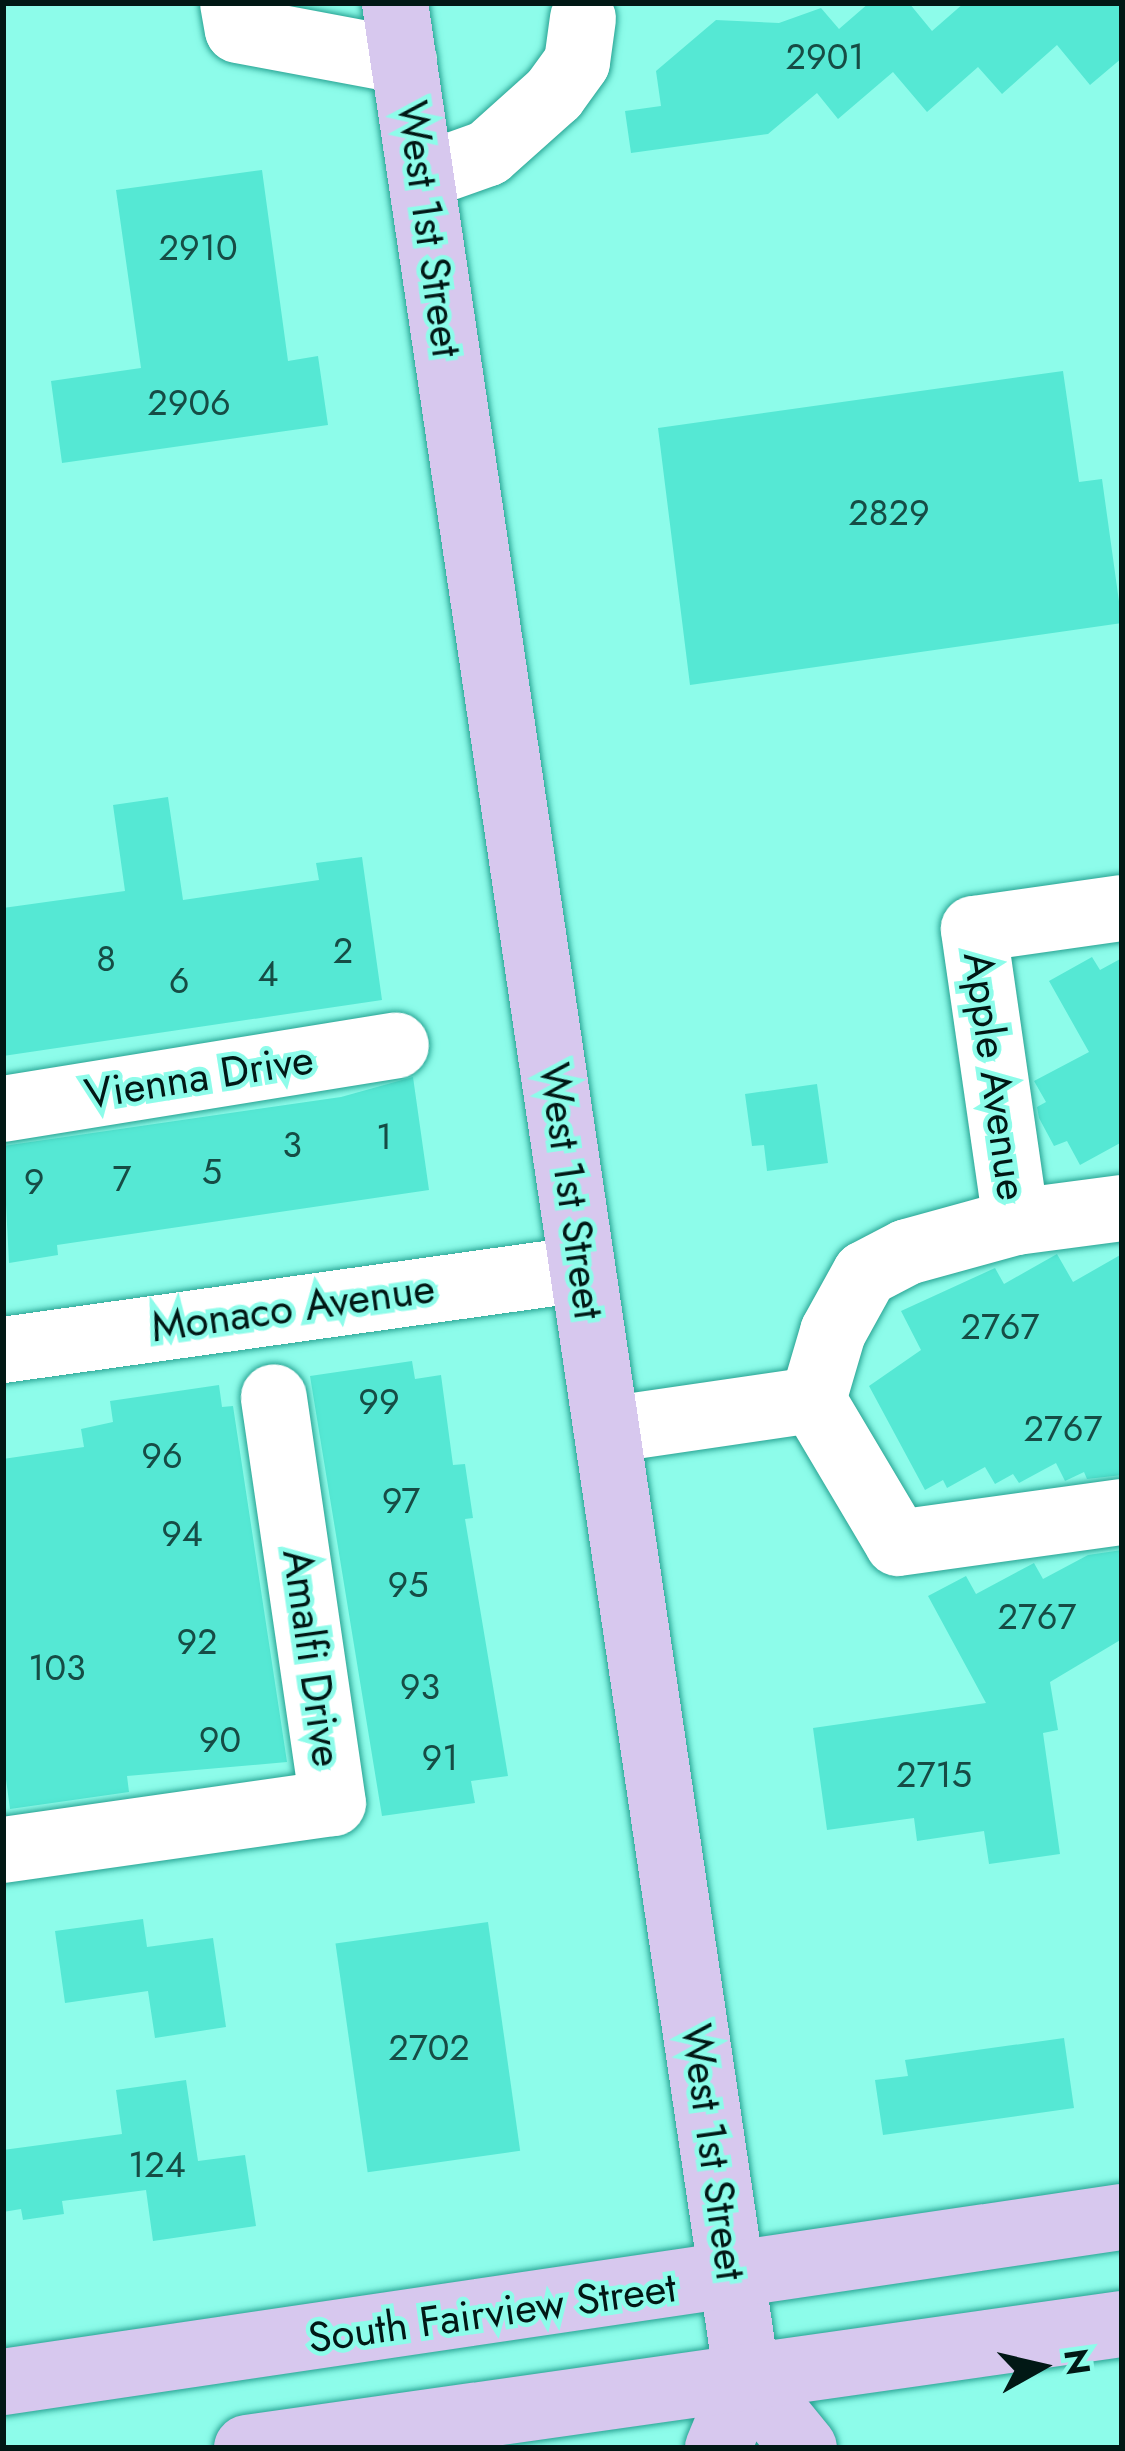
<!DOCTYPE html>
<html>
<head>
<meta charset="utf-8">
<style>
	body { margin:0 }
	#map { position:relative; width:1125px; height:2451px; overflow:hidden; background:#8dfcea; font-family:Jost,sans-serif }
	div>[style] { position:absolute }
	.building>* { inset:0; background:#55e8d4; transform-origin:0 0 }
	.roads { filter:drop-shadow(0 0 3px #27a292) drop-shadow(0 0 3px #27a292) }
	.minor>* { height:66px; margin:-33px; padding:0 33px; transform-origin:33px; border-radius:33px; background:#fff }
	.major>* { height:66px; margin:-33px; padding:0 33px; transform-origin:33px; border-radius:33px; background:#d7c8ee }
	span { translate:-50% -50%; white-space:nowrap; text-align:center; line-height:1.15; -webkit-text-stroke:9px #8dfcea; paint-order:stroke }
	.number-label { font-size:36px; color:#164c45 }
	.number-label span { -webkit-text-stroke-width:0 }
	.street-label { font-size:42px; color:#011815 }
	.frame { position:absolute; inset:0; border:6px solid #011815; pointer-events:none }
	.north { position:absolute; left:981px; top:2307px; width:120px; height:120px; -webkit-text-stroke:9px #8dfcea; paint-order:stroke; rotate:82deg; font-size:33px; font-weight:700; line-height:48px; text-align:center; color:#011815 }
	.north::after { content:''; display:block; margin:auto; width:42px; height:54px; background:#011815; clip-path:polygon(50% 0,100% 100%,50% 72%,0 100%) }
</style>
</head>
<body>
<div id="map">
	<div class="building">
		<div style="clip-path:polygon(869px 3px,909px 3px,932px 31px,964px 3px,1122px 3px,1122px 58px,1090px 85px,1057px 45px,1002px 94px,978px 67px,927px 112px,893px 72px,838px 119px,817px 93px,768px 134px,631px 153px,625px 111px,661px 106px,656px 71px,716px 20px,779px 23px,821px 8px,839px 29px)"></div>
		<div style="clip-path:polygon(262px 170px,288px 361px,318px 356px,328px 425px,62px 463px,51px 381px,141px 368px,116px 190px)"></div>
		<div style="clip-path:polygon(1063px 371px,1079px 482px,1102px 479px,1122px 623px,690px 685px,658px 428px)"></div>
		<div style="clip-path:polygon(168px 797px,183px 900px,319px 880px,316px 863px,362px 857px,382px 1000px,3px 1056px,3px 908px,125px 891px,113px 805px)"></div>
		<div style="clip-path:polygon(1092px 957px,1100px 970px,1122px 958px,1122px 1142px,1080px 1165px,1067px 1141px,1054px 1146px,1039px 1118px,1037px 1107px,1046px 1102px,1034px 1081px,1089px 1052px,1049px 981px)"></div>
		<div style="clip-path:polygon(413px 1077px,429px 1190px,57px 1245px,58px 1255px,9px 1263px,3px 1146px,341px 1097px)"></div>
		<div style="clip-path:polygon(817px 1084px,828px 1163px,767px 1171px,764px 1145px,752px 1146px,745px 1094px)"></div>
		<div style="clip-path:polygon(1057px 1254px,1073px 1282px,1122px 1254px,1122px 1475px,1087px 1479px,1084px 1472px,1065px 1481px,1056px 1463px,1019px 1483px,1013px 1474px,995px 1484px,985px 1467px,947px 1488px,943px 1480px,925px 1490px,869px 1386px,921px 1350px,901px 1311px,995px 1268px,1004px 1284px)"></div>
		<div style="clip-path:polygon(412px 1361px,415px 1379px,441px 1375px,453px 1465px,465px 1464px,473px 1518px,465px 1519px,508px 1776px,471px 1781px,475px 1803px,382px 1816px,310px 1376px)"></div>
		<div style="clip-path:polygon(219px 1385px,222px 1407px,233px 1406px,287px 1762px,127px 1776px,129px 1792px,10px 1809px,3px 1757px,3px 1459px,84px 1447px,81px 1429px,113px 1422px,110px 1401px)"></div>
		<div style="clip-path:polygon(1122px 1550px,1122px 1639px,1050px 1682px,1058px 1730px,1043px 1733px,1060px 1854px,989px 1864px,984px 1831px,917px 1841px,914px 1818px,827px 1830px,813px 1728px,986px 1703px,928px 1596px,966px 1576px,976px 1594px,1034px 1563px,1043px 1579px,1088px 1555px)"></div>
		<div style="clip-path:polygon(143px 1919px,147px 1947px,213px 1938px,226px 2027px,155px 2038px,148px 1991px,65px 2003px,55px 1931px)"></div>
		<div style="left:488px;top:1922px;width:231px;height:154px;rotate:82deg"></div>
		<div style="clip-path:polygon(1064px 2038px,1074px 2108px,883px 2135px,875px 2080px,908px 2076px,905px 2060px)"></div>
		<div style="clip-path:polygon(186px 2080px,198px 2161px,245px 2155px,256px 2226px,153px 2241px,146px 2190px,62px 2201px,64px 2214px,23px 2220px,21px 2209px,3px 2212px,3px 2150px,122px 2134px,116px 2090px)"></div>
	</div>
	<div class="roads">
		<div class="minor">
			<div style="left:233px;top:3px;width:27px;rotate:80deg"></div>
			<div style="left:238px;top:30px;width:169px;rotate:10.6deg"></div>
			<div style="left:421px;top:177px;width:71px;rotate:-19.7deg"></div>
			<div style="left:488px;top:153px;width:89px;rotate:-41.8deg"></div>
			<div style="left:554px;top:94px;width:39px;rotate:-54deg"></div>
			<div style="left:577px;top:62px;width:44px;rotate:-82.2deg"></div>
			<div style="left:3px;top:1109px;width:398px;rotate:-9.2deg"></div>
			<div style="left:1122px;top:1208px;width:107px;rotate:172.5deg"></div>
			<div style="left:1016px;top:1222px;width:113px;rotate:164.6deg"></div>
			<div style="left:907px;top:1252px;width:47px;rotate:152.4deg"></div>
			<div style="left:865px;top:1274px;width:66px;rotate:118.9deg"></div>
			<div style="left:833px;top:1332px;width:71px;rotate:106.4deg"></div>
			<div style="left:813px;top:1400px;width:166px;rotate:59.3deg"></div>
			<div style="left:898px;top:1543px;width:226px;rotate:-7.9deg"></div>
			<div style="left:1016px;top:1222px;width:296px;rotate:-98.2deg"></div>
			<div style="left:974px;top:929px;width:149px;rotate:-8.1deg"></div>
			<div style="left:3px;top:1350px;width:585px;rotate:-7.96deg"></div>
			<div style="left:607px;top:1430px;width:208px;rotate:-8.3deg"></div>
			<div style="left:3px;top:1850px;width:333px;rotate:-8.1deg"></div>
			<div style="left:333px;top:1803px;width:410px;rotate:-98.3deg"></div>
		</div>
		<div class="major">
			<div style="left:395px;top:3px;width:2401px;rotate:81.57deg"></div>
			<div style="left:747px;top:2378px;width:76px;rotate:112.5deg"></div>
			<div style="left:747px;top:2378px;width:90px;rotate:50.8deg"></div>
			<div style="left:3px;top:2382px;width:1131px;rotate:-8.39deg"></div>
			<div style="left:247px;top:2448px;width:884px;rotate:-8.07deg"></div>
		</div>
	</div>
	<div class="number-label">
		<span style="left:825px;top:57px">2901</span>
		<span style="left:198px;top:248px">2910</span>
		<span style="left:189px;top:403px">2906</span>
		<span style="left:889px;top:513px">2829</span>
		<span style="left:343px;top:951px">2</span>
		<span style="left:106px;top:959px">8</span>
		<span style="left:268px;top:974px">4</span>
		<span style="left:179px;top:981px">6</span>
		<span style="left:384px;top:1137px">1</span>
		<span style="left:292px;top:1145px">3</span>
		<span style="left:212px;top:1172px">5</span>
		<span style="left:122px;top:1179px">7</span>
		<span style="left:34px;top:1182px">9</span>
		<span style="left:1000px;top:1327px">2767</span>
		<span style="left:379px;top:1402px">99</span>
		<span style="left:1063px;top:1429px">2767</span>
		<span style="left:162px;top:1456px">96</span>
		<span style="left:401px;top:1501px">97</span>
		<span style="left:182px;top:1534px">94</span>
		<span style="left:408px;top:1585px">95</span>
		<span style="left:1037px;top:1617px">2767</span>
		<span style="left:197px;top:1642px">92</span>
		<span style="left:57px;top:1668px">103</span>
		<span style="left:420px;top:1687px">93</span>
		<span style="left:220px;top:1740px">90</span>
		<span style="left:440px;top:1758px">91</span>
		<span style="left:934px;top:1775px">2715</span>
		<span style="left:429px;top:2048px">2702</span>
		<span style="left:157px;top:2165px">124</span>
	</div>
	<div class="street-label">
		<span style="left:429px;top:229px;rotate:82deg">West 1st Street</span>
		<span style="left:995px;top:1076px;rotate:82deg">Apple Avenue</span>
		<span style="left:199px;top:1077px;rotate:-9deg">Vienna Drive</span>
		<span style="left:571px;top:1191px;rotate:82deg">West 1st Street</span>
		<span style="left:293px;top:1308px;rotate:-8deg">Monaco Avenue</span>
		<span style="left:312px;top:1658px;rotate:82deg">Amalfi Drive</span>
		<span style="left:713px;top:2152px;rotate:82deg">West 1st Street</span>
		<span style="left:492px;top:2313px;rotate:-8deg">South Fairview Street</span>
	</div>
	<div class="frame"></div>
	<div class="north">N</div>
</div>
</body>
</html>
